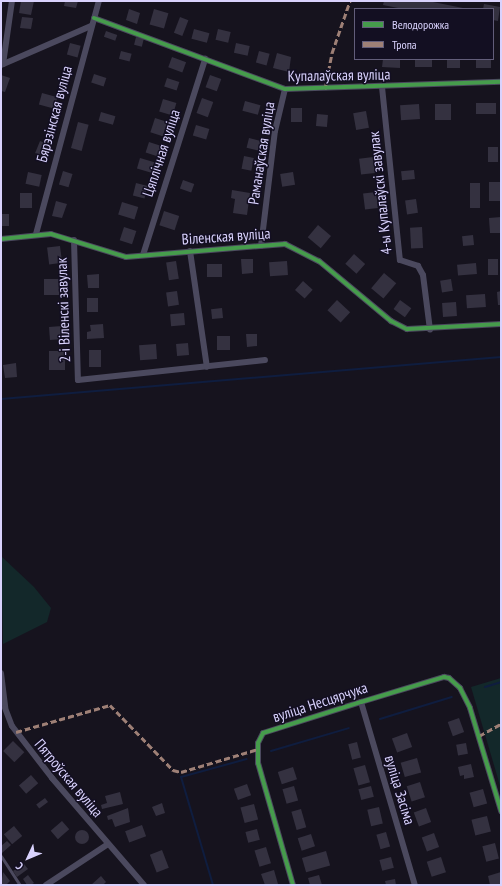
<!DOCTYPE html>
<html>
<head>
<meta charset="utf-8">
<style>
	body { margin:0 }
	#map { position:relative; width:502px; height:886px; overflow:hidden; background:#16131e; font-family:"PT Sans Narrow",sans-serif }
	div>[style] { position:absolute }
	.green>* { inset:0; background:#13282a }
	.stream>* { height:2px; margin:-1px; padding:0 1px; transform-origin:1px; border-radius:1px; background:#0f1d3f }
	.building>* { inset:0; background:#343140; transform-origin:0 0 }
	.round { border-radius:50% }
	.lane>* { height:3px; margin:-1.5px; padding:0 1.5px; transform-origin:1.5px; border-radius:1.5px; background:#4b495e }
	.street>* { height:6px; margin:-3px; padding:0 3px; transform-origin:3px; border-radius:3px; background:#4b495e }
	.quiet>* { height:3px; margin-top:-1.5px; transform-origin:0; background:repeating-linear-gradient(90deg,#9e8076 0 6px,transparent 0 9px) }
	.cycleway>* { height:4px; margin:-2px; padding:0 2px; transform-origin:2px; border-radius:2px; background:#469c4c }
	span { translate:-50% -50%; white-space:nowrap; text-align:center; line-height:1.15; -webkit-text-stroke:3px #130f22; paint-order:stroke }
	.street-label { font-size:15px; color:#d9d2fd }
	.frame { position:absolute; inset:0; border:2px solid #d9d2fd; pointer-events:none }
	.legend { position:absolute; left:354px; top:8px; width:140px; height:52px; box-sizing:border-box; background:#130f22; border:1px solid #625d7a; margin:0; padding:5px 7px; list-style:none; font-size:12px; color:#d9d2fd }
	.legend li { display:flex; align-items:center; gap:8px; height:20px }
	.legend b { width:20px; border:1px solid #625d7a }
	.north { position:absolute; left:8px; top:838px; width:40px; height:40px; -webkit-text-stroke:3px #130f22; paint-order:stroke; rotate:226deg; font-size:11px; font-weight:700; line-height:16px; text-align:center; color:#d9d2fd }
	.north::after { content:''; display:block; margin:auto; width:14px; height:18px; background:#d9d2fd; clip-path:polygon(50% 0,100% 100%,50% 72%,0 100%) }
</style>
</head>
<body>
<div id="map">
	<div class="green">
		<div style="clip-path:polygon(1px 556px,34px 587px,51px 608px,47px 622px,3px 644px)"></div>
		<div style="clip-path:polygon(501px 678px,501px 789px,471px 687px)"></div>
	</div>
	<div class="stream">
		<div style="left:1px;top:399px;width:502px;rotate:-4.8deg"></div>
		<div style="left:485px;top:687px;width:17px;rotate:-17deg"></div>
		<div style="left:380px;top:719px;width:75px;rotate:-17deg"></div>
		<div style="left:271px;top:751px;width:81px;rotate:-16.4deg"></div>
		<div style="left:213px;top:885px;width:113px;rotate:-106.5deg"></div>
		<div style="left:181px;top:777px;width:68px;rotate:-15.3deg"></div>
	</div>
	<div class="building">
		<div style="clip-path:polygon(21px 1px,34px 1px,31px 15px,19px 13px)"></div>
		<div style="clip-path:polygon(65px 1px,78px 1px,76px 8px,64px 6px)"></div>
		<div style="clip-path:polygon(384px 1px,428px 1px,463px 8px,403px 9px,383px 5px)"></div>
		<div style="clip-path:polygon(484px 4px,500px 7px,498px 21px,493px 20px,493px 9px,483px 9px)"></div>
		<div style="clip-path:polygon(129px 9px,140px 13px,137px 24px,126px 20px)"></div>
		<div style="left:154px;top:9px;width:15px;height:16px;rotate:16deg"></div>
		<div style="clip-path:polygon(22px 17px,33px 18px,31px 29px,20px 28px)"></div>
		<div style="left:180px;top:17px;width:9px;height:17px;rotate:21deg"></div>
		<div style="left:194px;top:29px;width:16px;height:10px;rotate:15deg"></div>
		<div style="left:218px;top:29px;width:13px;height:11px;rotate:13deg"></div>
		<div style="left:106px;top:31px;width:12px;height:6px;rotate:20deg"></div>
		<div style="left:136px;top:37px;width:8px;height:8px;rotate:14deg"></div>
		<div style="left:70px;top:43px;width:11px;height:12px;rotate:15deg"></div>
		<div style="left:236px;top:43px;width:14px;height:10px;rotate:12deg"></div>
		<div style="left:121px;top:51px;width:11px;height:8px;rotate:15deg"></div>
		<div style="left:259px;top:51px;width:11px;height:12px;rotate:15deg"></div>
		<div style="clip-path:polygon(277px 53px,291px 57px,289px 72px,273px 68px)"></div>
		<div style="left:172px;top:57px;width:15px;height:11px;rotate:20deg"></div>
		<div style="clip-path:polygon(383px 59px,400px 59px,400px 68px,382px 67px)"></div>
		<div style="left:415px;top:59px;width:17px;height:8px"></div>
		<div style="left:447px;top:59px;width:13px;height:9px"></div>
		<div style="left:476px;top:59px;width:15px;height:9px"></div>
		<div style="left:315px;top:72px;width:7px;height:7px;rotate:8deg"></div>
		<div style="left:94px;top:74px;width:13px;height:9px;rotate:18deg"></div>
		<div style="clip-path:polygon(1px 75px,10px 78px,5px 92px,1px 91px)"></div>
		<div style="left:210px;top:75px;width:12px;height:13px;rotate:20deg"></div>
		<div style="left:167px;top:78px;width:13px;height:9px;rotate:18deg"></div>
		<div style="left:42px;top:93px;width:16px;height:12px;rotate:15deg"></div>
		<div style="left:202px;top:98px;width:12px;height:16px;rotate:20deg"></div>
		<div style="left:163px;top:99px;width:14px;height:13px;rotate:17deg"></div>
		<div style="left:245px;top:101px;width:16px;height:10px;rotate:15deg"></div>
		<div style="left:476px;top:103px;width:20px;height:11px"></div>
		<div style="left:419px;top:104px;width:15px;height:19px;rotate:86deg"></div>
		<div style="left:435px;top:104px;width:16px;height:16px"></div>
		<div style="left:291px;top:108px;width:11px;height:14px"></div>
		<div style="left:366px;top:111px;width:17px;height:13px;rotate:80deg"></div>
		<div style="left:101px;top:112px;width:15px;height:9px;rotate:16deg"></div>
		<div style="left:317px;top:114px;width:11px;height:12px;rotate:5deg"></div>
		<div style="left:155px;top:118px;width:13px;height:15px;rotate:18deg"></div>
		<div style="left:78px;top:122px;width:11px;height:27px;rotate:15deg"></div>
		<div style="left:196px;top:125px;width:14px;height:11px;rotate:17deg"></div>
		<div style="left:249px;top:138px;width:12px;height:10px;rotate:14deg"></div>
		<div style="left:40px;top:141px;width:11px;height:13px;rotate:22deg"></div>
		<div style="left:149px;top:142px;width:13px;height:11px;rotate:18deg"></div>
		<div style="left:488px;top:147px;width:10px;height:15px"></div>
		<div style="left:244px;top:156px;width:10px;height:13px;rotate:11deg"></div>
		<div style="left:373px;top:157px;width:16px;height:14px;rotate:83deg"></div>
		<div style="left:140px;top:158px;width:15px;height:11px;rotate:16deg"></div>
		<div style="left:414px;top:170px;width:9px;height:13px;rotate:84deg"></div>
		<div style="left:63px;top:171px;width:10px;height:14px;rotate:17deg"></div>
		<div style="left:28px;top:172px;width:14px;height:12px;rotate:12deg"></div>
		<div style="left:293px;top:172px;width:13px;height:13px;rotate:81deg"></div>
		<div style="left:183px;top:180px;width:12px;height:9px;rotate:20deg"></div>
		<div style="left:489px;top:182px;width:12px;height:19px"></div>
		<div style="left:136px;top:183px;width:12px;height:13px;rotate:14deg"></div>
		<div style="left:470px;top:183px;width:10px;height:25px"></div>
		<div style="clip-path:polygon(232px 190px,250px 193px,247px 215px,233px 213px,235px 199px,231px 198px)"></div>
		<div style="left:376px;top:192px;width:16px;height:13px;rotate:83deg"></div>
		<div style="left:20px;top:193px;width:12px;height:15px"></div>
		<div style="left:416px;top:199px;width:14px;height:11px;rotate:82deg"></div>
		<div style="clip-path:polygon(56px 201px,67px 204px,62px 218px,52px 216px)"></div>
		<div style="left:122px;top:202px;width:17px;height:13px;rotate:17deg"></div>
		<div style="left:164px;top:211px;width:16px;height:15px;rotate:18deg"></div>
		<div style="left:1px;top:214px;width:8px;height:12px"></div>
		<div style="clip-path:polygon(501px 217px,501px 233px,490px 233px,489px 218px)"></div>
		<div style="left:318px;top:225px;width:17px;height:16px;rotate:40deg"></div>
		<div style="left:124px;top:227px;width:13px;height:14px;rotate:18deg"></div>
		<div style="left:422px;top:227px;width:21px;height:12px;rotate:87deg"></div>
		<div style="left:473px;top:235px;width:10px;height:11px;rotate:84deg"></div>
		<div style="left:60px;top:246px;width:17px;height:13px;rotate:83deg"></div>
		<div style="left:354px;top:254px;width:15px;height:13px;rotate:42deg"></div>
		<div style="clip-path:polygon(241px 259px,253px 259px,253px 273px,242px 274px)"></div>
		<div style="left:488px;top:259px;width:10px;height:16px"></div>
		<div style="left:176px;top:261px;width:18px;height:10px;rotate:81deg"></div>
		<div style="left:287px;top:261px;width:14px;height:18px;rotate:86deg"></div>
		<div style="left:476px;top:263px;width:11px;height:19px;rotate:85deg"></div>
		<div style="left:207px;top:264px;width:15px;height:13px"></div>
		<div style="left:384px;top:273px;width:16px;height:20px;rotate:40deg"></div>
		<div style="clip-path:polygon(99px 274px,99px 288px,88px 288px,87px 275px)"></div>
		<div style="left:44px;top:279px;width:15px;height:16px"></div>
		<div style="left:451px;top:279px;width:12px;height:11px;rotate:81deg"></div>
		<div style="left:303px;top:281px;width:13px;height:12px;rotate:42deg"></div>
		<div style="left:177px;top:291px;width:14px;height:11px;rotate:82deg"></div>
		<div style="clip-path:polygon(501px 291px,501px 305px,498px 305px,497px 292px)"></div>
		<div style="left:485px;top:294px;width:13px;height:19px;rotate:86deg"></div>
		<div style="left:87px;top:298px;width:11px;height:14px"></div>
		<div style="left:337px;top:300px;width:18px;height:14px;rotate:43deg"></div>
		<div style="left:400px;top:300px;width:14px;height:11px;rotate:36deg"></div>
		<div style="left:456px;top:302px;width:14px;height:14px;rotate:86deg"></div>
		<div style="left:222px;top:308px;width:10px;height:11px;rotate:84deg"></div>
		<div style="left:184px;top:313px;width:12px;height:14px;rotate:85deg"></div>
		<div style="clip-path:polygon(103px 324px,104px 338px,87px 339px,87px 332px,91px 331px,90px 325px)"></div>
		<div style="left:62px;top:326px;width:13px;height:13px;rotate:86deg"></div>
		<div style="clip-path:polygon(246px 334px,257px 334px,257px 346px,247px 347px)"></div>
		<div style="left:217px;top:336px;width:13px;height:14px"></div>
		<div style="left:188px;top:343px;width:12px;height:12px;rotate:85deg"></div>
		<div style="left:156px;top:344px;width:15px;height:17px;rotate:86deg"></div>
		<div style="left:89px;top:350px;width:12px;height:17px"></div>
		<div style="left:49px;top:351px;width:16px;height:19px"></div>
		<div style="clip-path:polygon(16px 363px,17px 377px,5px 378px,3px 365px)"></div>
		<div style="left:459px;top:718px;width:15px;height:12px;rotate:70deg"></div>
		<div style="left:407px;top:733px;width:15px;height:16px;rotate:70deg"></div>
		<div style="left:13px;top:741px;width:16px;height:14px;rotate:45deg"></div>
		<div style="left:357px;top:742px;width:16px;height:9px;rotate:76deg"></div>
		<div style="left:466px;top:743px;width:11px;height:10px;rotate:80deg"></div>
		<div style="left:417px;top:758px;width:15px;height:17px;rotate:74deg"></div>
		<div style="clip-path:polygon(471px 764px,474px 777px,464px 779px,464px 775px,460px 776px,458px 767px)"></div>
		<div style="left:365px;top:765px;width:18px;height:12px;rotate:74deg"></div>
		<div style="left:293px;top:767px;width:13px;height:16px;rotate:72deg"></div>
		<div style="left:31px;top:775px;width:11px;height:16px;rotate:49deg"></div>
		<div style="left:420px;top:782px;width:16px;height:14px;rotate:72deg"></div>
		<div style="left:247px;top:784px;width:12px;height:14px;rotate:70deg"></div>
		<div style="left:294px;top:786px;width:15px;height:12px;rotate:74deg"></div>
		<div style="left:371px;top:786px;width:11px;height:13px;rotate:75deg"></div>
		<div style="left:483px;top:789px;width:15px;height:14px;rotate:74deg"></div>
		<div style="clip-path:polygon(120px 792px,123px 804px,102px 809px,101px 805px,107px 803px,105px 796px)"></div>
		<div style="left:45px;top:798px;width:5px;height:11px;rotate:53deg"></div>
		<div style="clip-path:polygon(162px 803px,165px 813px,156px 816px,152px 807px)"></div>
		<div style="left:254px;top:804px;width:16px;height:14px;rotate:75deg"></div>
		<div style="left:379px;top:807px;width:17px;height:12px;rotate:77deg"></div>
		<div style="clip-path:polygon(128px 808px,130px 822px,115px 827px,112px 819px,108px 820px,107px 816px)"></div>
		<div style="left:426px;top:808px;width:15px;height:13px;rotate:70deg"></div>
		<div style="left:301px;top:809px;width:19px;height:10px;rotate:74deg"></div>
		<div style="left:487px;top:816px;width:16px;height:16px;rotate:76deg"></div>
		<div style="left:62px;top:821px;width:11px;height:15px;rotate:49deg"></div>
		<div style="left:142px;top:825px;width:12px;height:18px;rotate:70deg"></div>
		<div style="left:14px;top:826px;width:13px;height:13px;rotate:51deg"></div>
		<div style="left:257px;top:829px;width:11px;height:12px;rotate:75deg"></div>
		<div class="round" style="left:75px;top:830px;width:14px;height:14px"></div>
		<div style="left:386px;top:832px;width:15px;height:10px;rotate:74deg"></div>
		<div style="left:434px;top:833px;width:15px;height:13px;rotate:70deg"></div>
		<div style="left:311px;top:834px;width:13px;height:14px;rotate:72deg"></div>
		<div style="clip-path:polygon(7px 841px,11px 845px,2px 853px,1px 846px)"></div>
		<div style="left:495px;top:843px;width:16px;height:13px;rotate:76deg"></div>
		<div style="left:266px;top:847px;width:17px;height:12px;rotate:73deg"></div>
		<div style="left:162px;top:850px;width:19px;height:13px;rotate:69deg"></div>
		<div style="left:326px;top:851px;width:15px;height:25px;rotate:74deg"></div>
		<div style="left:391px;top:857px;width:11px;height:12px;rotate:75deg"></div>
		<div style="left:441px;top:857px;width:16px;height:15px;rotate:72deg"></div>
		<div style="clip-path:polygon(24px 864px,28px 869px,17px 877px,13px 871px)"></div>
		<div style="clip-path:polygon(274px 870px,278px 884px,265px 885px,261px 874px)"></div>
		<div style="clip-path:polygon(3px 872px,10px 881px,6px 885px,1px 885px)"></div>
		<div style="clip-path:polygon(501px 872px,501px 885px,490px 885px,488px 876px)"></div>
		<div style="clip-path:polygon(28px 875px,34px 883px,31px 885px,27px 885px,23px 879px)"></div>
		<div style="clip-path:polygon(319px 875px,322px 885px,310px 885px,308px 878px)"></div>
		<div style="clip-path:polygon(101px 876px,106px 882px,103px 885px,91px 885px)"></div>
		<div style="clip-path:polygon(395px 879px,396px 885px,386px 885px,385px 881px)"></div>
	</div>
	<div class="lane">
		<div style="left:1px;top:856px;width:35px;rotate:57deg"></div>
	</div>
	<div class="street">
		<div style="left:94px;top:18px;width:204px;rotate:20.4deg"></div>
		<div style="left:285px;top:89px;width:216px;rotate:-1.9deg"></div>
		<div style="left:3px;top:64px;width:64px;rotate:-81.9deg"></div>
		<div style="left:1px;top:65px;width:98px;rotate:-23.4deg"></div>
		<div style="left:382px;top:87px;width:174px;rotate:84.1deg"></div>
		<div style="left:400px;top:260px;width:19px;rotate:18deg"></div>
		<div style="left:418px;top:266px;width:10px;rotate:61deg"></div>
		<div style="left:423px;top:275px;width:55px;rotate:82.7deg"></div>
		<div style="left:36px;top:234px;width:241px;rotate:-74.9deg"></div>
		<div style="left:1px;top:239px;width:50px;rotate:-5.7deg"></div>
		<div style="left:51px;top:234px;width:78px;rotate:17deg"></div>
		<div style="left:126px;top:257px;width:160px;rotate:-4.7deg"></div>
		<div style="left:285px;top:244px;width:38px;rotate:27deg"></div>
		<div style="left:319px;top:261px;width:94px;rotate:39.8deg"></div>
		<div style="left:391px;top:321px;width:18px;rotate:27deg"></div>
		<div style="left:407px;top:329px;width:94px;rotate:-3deg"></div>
		<div style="left:74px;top:240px;width:140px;rotate:88.4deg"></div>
		<div style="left:78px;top:380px;width:188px;rotate:-6.1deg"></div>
		<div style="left:261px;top:246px;width:116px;rotate:-83.1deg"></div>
		<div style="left:275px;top:131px;width:43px;rotate:-76.6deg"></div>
		<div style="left:190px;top:251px;width:117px;rotate:81.7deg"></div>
		<div style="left:143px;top:255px;width:206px;rotate:-72.4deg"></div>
		<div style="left:1px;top:673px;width:35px;rotate:83deg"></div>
		<div style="left:5px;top:708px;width:19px;rotate:69deg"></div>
		<div style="left:12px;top:726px;width:66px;rotate:52.4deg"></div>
		<div style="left:52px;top:778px;width:141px;rotate:49.3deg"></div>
		<div style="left:361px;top:702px;width:191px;rotate:73.6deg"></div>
		<div style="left:46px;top:885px;width:74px;rotate:-33.5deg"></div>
		<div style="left:293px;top:885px;width:127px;rotate:-106deg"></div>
		<div style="left:258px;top:763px;width:20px;rotate:-90deg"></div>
		<div style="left:258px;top:743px;width:11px;rotate:-63deg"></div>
		<div style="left:263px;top:733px;width:103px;rotate:-17.6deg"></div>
		<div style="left:361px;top:702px;width:87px;rotate:-16.8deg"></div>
		<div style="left:444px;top:677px;width:5px;rotate:11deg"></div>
		<div style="left:449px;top:678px;width:15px;rotate:42deg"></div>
		<div style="left:460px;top:688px;width:22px;rotate:63deg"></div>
		<div style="left:470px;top:708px;width:108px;rotate:73.2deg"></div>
	</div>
	<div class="quiet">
		<div style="left:325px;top:89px;width:37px;rotate:-79deg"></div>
		<div style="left:332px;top:53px;width:55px;rotate:-70.9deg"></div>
		<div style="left:16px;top:732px;width:98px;rotate:-16deg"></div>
		<div style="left:110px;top:705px;width:91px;rotate:45.9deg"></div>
		<div style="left:173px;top:770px;width:8px;rotate:14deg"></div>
		<div style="left:181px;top:772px;width:80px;rotate:-16.6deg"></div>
		<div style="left:479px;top:736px;width:25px;rotate:-29deg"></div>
	</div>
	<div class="cycleway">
		<div style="left:94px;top:18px;width:204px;rotate:20.4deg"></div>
		<div style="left:285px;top:89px;width:216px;rotate:-1.9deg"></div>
		<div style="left:1px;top:239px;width:50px;rotate:-5.7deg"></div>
		<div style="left:51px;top:234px;width:78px;rotate:17deg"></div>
		<div style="left:126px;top:257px;width:160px;rotate:-4.7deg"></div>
		<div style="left:285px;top:244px;width:38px;rotate:27deg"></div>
		<div style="left:319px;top:261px;width:94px;rotate:39.8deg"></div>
		<div style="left:391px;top:321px;width:18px;rotate:27deg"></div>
		<div style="left:407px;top:329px;width:94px;rotate:-3deg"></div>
		<div style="left:293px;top:885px;width:127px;rotate:-106deg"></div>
		<div style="left:258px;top:763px;width:20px;rotate:-90deg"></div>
		<div style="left:258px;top:743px;width:11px;rotate:-63deg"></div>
		<div style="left:263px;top:733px;width:103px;rotate:-17.6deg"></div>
		<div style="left:361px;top:702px;width:87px;rotate:-16.8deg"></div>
		<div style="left:444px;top:677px;width:5px;rotate:11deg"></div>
		<div style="left:449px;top:678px;width:15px;rotate:42deg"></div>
		<div style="left:460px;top:688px;width:22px;rotate:63deg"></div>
		<div style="left:470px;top:708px;width:108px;rotate:73.2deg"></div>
	</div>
	<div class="street-label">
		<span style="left:339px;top:75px;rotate:-1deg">Купалаўская вуліца</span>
		<span style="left:54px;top:114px;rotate:-75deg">Бярэзінская вуліца</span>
		<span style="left:161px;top:153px;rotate:-72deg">Цяплічная вуліца</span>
		<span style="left:261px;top:153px;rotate:-81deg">Раманаўская вуліца</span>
		<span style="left:380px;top:193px;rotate:-96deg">4-ы Купалаўскі завулак</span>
		<span style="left:226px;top:236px;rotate:-4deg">Віленская вуліца</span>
		<span style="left:63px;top:310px;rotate:-92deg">2-і Віленскі завулак</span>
		<span style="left:320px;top:702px;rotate:-18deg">вуліца Несцярчука</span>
		<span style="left:69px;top:778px;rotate:50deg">Пятроўская вуліца</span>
		<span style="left:400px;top:790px;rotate:73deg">вуліца Засіма</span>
	</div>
	<div class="frame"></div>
	<ul class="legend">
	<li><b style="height:5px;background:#469c4c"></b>Велодорожка</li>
	<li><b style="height:5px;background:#9e8076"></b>Тропа</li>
	</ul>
	<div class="north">С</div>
</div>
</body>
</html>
